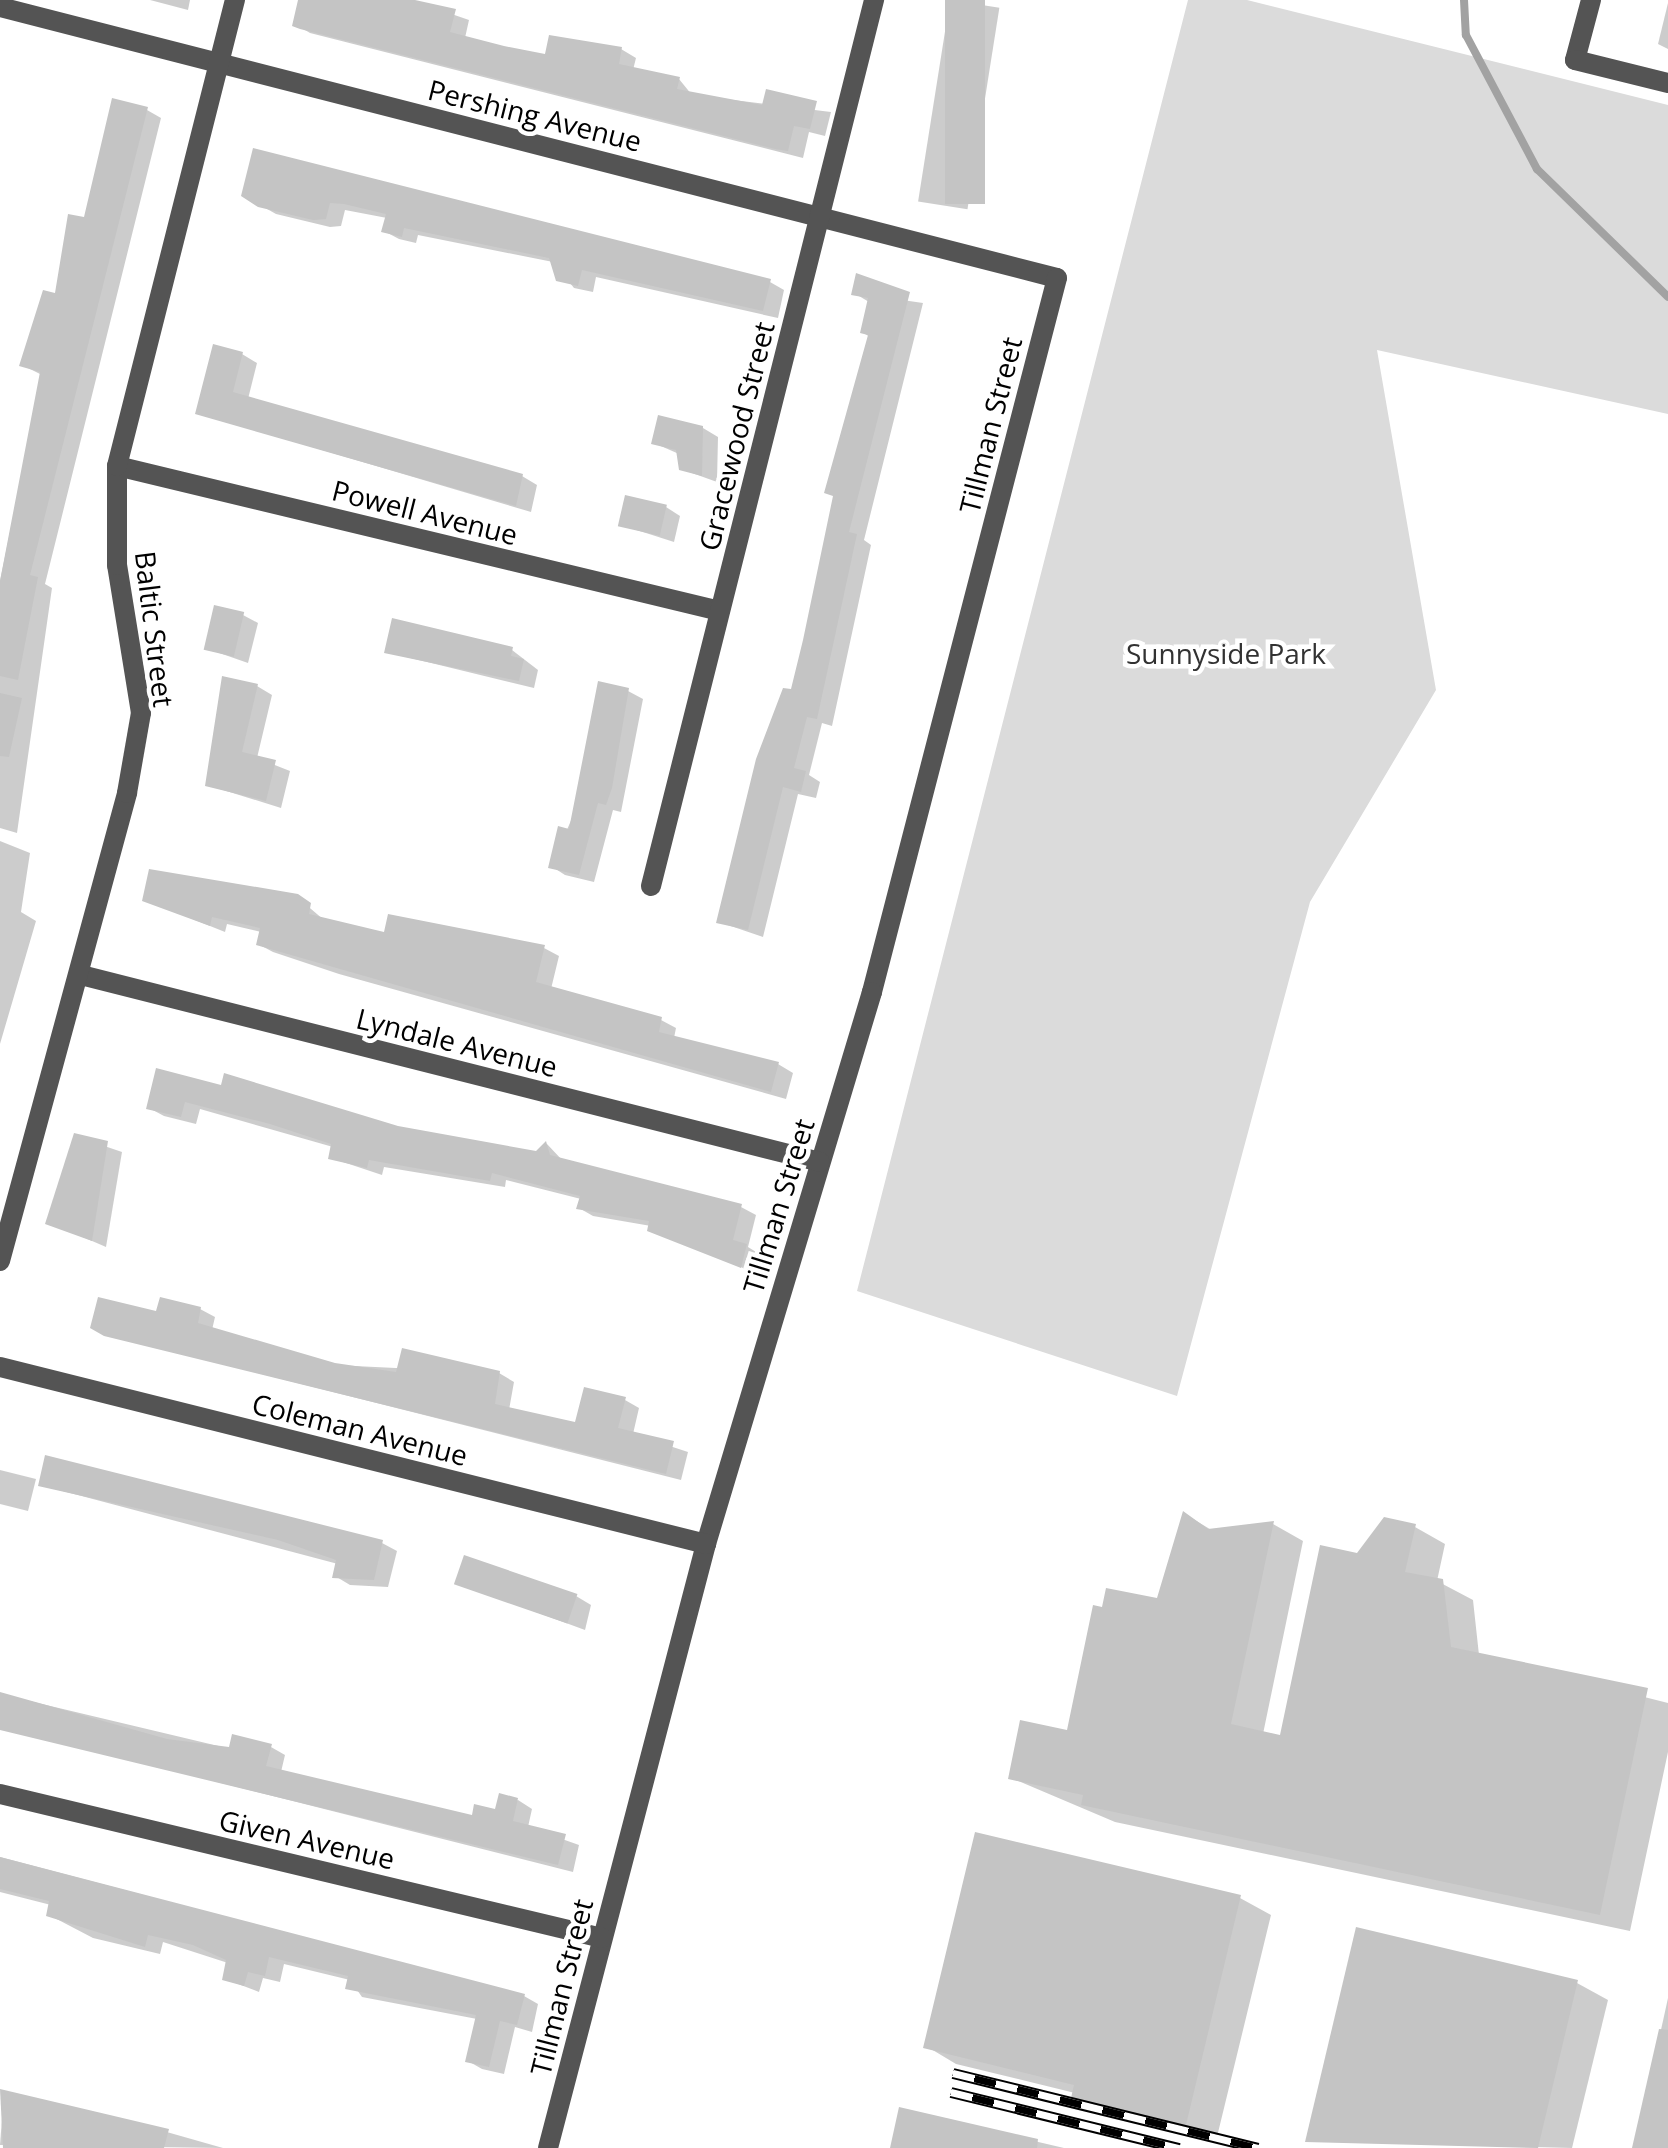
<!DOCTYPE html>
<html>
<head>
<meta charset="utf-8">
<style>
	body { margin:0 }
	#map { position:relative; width:1668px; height:2148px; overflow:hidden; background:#fff; font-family:"Open Sans",sans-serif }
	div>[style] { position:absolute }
	.green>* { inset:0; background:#dbdbdb }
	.shadow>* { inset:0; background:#0003; transform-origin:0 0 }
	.stream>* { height:8px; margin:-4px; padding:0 4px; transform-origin:4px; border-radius:4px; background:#a2a2a2 }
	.building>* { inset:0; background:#c4c4c4; transform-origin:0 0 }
	.minor>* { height:20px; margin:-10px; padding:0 10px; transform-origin:10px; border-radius:10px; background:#545454 }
	.rail>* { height:11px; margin-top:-5.5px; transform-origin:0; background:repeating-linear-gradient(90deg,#fff 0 22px,#000 0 44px); box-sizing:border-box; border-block:2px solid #000 }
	span { translate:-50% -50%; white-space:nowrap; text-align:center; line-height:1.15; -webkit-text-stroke:9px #fff; paint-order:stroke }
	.street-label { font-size:28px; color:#000 }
	.park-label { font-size:28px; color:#323232 }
</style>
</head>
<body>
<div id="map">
	<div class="green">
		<div style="clip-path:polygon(1188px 0,1247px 0,1668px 105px,1668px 414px,1377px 350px,1436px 690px,1310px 902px,1177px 1396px,857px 1291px)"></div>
	</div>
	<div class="shadow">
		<div style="clip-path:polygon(150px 0,190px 0,188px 10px)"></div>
		<div style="clip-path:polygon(301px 0,411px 0,469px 20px,465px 38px,547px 57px,621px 49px,636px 58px,633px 70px,679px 79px,692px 95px,831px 112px,825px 136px,809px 132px,803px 158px,310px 33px,295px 24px)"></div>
		<div style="left:950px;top:0;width:50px;height:204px;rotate:9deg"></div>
		<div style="clip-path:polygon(1668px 3px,1668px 49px,1658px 44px)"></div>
		<div style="clip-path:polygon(147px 110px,161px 118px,45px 584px,52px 588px,17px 833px,0 828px,0 581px,42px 375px,22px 365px)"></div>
		<div style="clip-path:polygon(254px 151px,770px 282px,784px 290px,778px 318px,596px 277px,593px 292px,574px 288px,553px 262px,418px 235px,416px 243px,399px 239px,384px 231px,387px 218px,345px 210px,341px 226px,330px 227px,276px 214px,260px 205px)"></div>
		<div style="clip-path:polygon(854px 293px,923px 303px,864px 540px,871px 545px,832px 726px,822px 723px,809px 775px,820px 782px,816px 798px,798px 794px,763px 937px,719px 922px,793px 692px,870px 337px,862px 332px,869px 302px)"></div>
		<div style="clip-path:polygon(242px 354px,257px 363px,248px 399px,522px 476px,537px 485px,531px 512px,198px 413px)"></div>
		<div style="clip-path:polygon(703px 428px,718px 437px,717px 482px,681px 469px,679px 454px,654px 443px)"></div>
		<div style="clip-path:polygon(666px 507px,680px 516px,674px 542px,621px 525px)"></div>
		<div style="clip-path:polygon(243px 615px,258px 623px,248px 663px,205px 648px)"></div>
		<div style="clip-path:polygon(512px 650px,538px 670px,534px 688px,386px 652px)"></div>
		<div style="clip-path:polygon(257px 686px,272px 695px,257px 758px,290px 771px,281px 808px,207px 785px)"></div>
		<div style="clip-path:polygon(628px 691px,643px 699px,621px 812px,613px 810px,594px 882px,565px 875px,551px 866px)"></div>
		<div style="clip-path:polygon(0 841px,30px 853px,21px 912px,36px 921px,0 1044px)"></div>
		<div style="clip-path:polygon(297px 897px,324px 920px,386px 935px,544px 948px,559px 956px,551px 989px,661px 1020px,676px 1028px,674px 1038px,778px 1064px,793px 1073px,786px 1099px,339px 974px,273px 952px,258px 944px,261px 932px,227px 924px,225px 932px,145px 900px)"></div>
		<div style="clip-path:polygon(158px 1071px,397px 1128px,536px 1154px,547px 1144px,563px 1161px,741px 1207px,756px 1215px,748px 1247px,761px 1255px,756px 1274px,651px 1226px,593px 1216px,579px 1208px,581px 1199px,506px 1180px,505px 1187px,384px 1167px,382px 1175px,331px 1158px,333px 1147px,200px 1109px,196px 1124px,164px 1116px,149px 1108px)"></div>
		<div style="clip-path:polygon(75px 1136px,122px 1152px,106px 1247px,48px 1222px)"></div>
		<div style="clip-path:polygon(200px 1309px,215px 1317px,212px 1330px,334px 1365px,499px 1373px,514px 1382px,509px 1410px,577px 1425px,625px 1400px,639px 1408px,633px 1434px,688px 1452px,681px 1480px,108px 1335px)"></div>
		<div style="clip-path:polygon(0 1470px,36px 1479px,28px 1511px,0 1504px)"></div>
		<div style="clip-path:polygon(40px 1485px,382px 1543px,397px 1551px,388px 1587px,350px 1585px,335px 1576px,338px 1564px)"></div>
		<div style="clip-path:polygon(1185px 1514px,1213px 1531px,1273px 1524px,1303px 1541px,1263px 1734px,1282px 1738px,1358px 1556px,1415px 1527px,1445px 1544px,1437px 1581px,1473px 1600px,1479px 1655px,1668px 1703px,1668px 1752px,1630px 1931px,1115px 1822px,1011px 1778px,1069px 1733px,1159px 1601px)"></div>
		<div style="clip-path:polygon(460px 1584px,576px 1596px,591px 1605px,585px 1630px)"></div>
		<div style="clip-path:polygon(0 1694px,231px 1749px,271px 1747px,285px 1755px,281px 1772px,474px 1818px,518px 1800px,532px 1809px,528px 1827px,579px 1845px,573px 1872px,0 1727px)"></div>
		<div style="clip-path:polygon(0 1857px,524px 1996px,538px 2004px,532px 2032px,515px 2027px,504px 2074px,482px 2069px,468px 2061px,477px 2019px,362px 1997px,350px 1980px,284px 1964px,280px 1982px,263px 1978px,259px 1992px,225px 1979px,228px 1963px,163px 1942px,160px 1954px,93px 1938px,49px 1915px,51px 1905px,0 1892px)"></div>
		<div style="clip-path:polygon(1240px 1898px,1271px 1915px,1216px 2141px,1105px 2114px,1075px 2093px,956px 2064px,926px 2046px)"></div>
		<div style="clip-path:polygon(1577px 1983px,1608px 2000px,1572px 2148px,1308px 2141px)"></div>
		<div style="clip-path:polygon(1668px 1998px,1668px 2148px,1635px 2148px)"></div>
		<div style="clip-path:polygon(4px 2092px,121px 2119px,223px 2148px,0 2145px)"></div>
		<div style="clip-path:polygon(901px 2110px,1064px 2148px,892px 2148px)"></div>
	</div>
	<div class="stream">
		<div style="left:1464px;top:0;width:35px;rotate:87deg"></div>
		<div style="left:1466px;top:35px;width:152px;rotate:62.1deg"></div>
		<div style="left:1537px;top:169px;width:183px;rotate:44.3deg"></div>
	</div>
	<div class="building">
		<div style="clip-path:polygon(298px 0,415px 0,456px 9px,450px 32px,504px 46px,545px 54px,549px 35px,622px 47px,619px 64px,680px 77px,677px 89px,762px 105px,766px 89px,817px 101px,810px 129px,794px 126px,788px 151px,775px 149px,300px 29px,292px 26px)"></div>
		<div style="left:945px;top:0;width:40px;height:204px"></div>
		<div style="clip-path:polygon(112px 98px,148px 107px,30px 575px,38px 577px,18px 680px,0 676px,0 581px,40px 372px,19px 366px,43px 290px,55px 293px,68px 214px,84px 217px)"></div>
		<div style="clip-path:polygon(253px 148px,771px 279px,763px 311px,582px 270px,578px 286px,556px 281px,549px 258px,404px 228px,402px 237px,381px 232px,386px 214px,344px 204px,330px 203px,326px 219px,313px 220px,258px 207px,241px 196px)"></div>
		<div style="clip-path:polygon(856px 273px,910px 292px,849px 532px,857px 534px,817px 719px,807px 717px,794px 768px,806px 771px,801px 792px,783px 787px,748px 930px,716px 923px,756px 759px,783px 688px,791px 689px,803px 640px,833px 496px,824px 493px,868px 335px,860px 333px,868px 298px,851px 295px)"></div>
		<div style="clip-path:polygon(213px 344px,243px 352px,233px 392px,523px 474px,516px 506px,195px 414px)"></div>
		<div style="clip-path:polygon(658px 415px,703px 426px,702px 476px,679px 470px,676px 450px,651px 444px)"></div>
		<div style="left:625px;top:495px;width:43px;height:32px;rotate:13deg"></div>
		<div style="left:214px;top:605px;width:31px;height:46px;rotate:13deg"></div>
		<div style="clip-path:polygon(392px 618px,513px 647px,511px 656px,524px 659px,519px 681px,384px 653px)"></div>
		<div style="clip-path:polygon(222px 676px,258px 684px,242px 752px,276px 760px,266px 801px,205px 786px)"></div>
		<div style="clip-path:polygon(598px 681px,629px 688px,612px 788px,606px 805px,598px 803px,579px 875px,548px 868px,558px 826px,569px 829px)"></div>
		<div style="clip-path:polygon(0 693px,22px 698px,9px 757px,0 756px)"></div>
		<div style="clip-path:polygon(149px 869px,298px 894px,311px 903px,309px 914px,384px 932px,388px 914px,545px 945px,536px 982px,662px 1017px,659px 1032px,779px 1062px,771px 1092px,256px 945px,260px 928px,212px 917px,210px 926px,142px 901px)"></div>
		<div style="clip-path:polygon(156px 1068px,221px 1085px,224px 1073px,398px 1126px,536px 1151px,546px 1141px,550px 1155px,742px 1204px,733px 1240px,747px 1244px,741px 1268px,647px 1231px,649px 1221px,576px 1209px,580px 1196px,492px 1173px,490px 1181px,369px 1160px,367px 1168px,328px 1159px,331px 1144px,270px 1124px,185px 1102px,181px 1117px,146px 1109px)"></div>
		<div style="clip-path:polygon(74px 1133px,108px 1141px,92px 1241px,45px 1224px)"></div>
		<div style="clip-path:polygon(98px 1297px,156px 1311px,160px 1297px,201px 1307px,198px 1323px,335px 1363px,396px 1372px,402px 1348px,500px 1371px,495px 1404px,575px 1422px,584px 1387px,626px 1397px,618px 1428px,674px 1441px,666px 1474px,104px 1336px,90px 1328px)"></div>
		<div style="clip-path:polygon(45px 1455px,383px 1540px,374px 1580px,332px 1578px,336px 1560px,278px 1540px,38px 1486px)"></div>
		<div style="clip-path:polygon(1183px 1511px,1208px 1529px,1274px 1521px,1231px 1724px,1280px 1735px,1320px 1545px,1357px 1553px,1384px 1517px,1416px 1524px,1405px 1572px,1443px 1579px,1451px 1647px,1648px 1688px,1600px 1915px,1081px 1805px,1083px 1795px,1008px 1779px,1020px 1720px,1067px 1730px,1093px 1605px,1102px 1607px,1106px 1588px,1157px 1598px)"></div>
		<div style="left:464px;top:1555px;width:120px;height:31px;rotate:19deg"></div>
		<div style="clip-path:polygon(0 1692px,167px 1739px,229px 1747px,232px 1734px,272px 1744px,266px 1766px,472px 1815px,474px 1804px,495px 1809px,499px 1793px,518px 1798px,513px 1821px,566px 1834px,558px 1865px,0 1730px)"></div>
		<div style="clip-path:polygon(975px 1832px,1241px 1895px,1186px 2125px,1071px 2098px,1074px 2085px,923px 2048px)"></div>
		<div style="clip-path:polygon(0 1857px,525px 1994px,517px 2025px,500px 2021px,489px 2067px,465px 2062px,476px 2015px,345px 1989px,348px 1976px,269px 1957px,265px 1976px,248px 1972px,244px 1986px,222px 1980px,226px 1960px,193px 1945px,148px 1935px,145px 1947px,46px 1916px,49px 1901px,0 1889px)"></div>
		<div style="clip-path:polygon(1356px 1927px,1578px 1980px,1538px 2148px,1305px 2142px)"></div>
		<div style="clip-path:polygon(1659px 2029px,1668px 2030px,1668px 2148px,1632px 2148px)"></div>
		<div style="clip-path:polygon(0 2089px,169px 2129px,164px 2148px,3px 2148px)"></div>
		<div style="clip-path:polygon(899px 2107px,1038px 2139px,1037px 2148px,890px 2148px)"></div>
	</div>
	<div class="minor">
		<div style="left:1591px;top:0;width:62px;rotate:104.9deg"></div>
		<div style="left:1575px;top:60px;width:96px;rotate:13.9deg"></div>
		<div style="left:0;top:7px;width:1091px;rotate:14.38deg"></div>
		<div style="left:1057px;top:278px;width:738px;rotate:104.53deg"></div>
		<div style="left:872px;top:992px;width:576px;rotate:106.74deg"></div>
		<div style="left:706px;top:1544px;width:624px;rotate:104.66deg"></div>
		<div style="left:117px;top:466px;width:620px;rotate:13.52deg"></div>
		<div style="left:651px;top:886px;width:914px;rotate:-75.87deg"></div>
		<div style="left:81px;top:975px;width:762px;rotate:14.2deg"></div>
		<div style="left:0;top:1261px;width:485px;rotate:-74.8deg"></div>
		<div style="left:127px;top:793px;width:81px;rotate:-80.1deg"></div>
		<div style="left:141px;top:713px;width:150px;rotate:-99.2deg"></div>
		<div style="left:117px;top:565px;width:99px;rotate:-90deg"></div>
		<div style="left:117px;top:466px;width:481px;rotate:-75.8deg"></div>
		<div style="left:0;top:1367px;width:728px;rotate:14.07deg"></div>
		<div style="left:0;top:1794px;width:619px;rotate:13.45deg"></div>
	</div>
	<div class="rail">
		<div style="left:953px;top:2073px;width:314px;rotate:13.8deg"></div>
		<div style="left:951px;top:2092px;width:235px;rotate:13.8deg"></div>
	</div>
	<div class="street-label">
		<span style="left:535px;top:115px;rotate:14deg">Pershing Avenue</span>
		<span style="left:990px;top:425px;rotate:-76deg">Tillman Street</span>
		<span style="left:736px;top:436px;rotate:-76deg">Gracewood Street</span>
		<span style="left:425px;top:512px;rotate:14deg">Powell Avenue</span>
		<span style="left:155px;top:629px;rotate:83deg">Baltic Street</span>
		<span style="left:457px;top:1042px;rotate:14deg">Lyndale Avenue</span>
		<span style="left:778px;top:1206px;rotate:-73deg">Tillman Street</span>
		<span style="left:360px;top:1429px;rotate:14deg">Coleman Avenue</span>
		<span style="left:307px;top:1839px;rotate:13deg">Given Avenue</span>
		<span style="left:561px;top:1987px;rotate:-76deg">Tillman Street</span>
	</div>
	<div class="park-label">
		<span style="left:1226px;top:653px">Sunnyside Park</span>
	</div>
</div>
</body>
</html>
